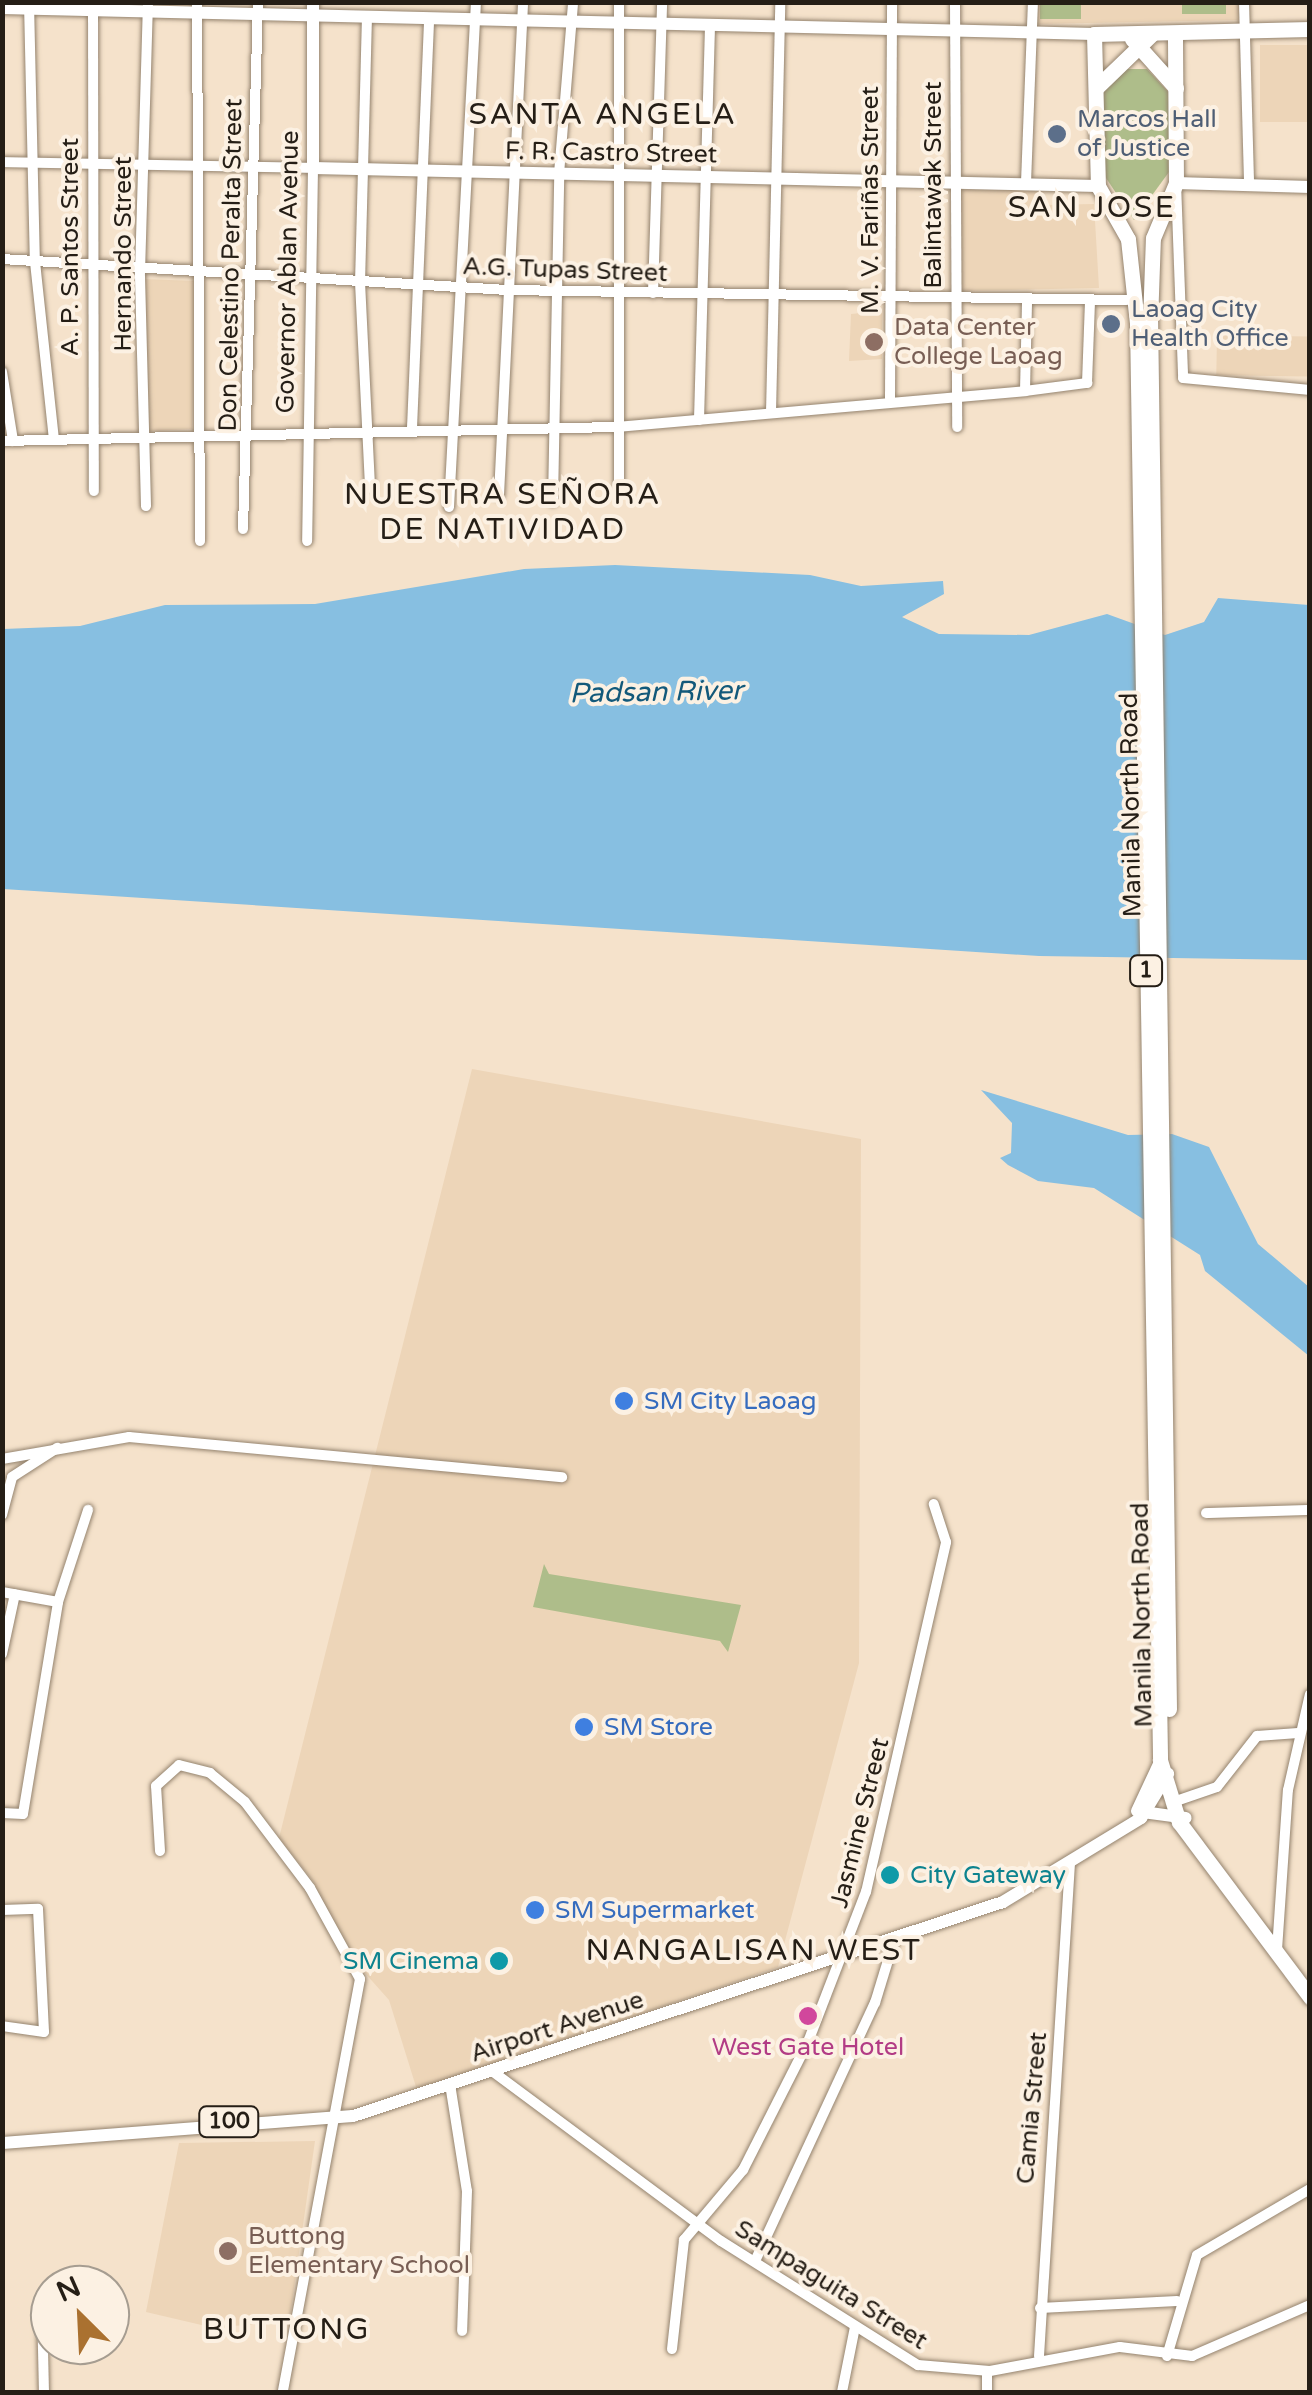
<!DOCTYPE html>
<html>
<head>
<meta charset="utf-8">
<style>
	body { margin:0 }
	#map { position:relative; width:1312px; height:2395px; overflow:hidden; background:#f5e2cb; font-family:"Varela Round",sans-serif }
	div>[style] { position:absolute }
	.built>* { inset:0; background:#edd5b8; transform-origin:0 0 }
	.green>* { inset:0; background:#aebd8a; transform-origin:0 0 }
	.water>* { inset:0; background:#87bfe1 }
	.roads { filter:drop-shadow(0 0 2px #94836e) drop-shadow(0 0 2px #94836e) }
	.minor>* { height:10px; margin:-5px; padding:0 5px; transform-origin:5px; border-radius:5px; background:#fff }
	.major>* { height:12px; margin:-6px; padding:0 6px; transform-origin:6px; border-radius:6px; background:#fff }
	.highway>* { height:15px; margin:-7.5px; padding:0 7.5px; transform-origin:7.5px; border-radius:7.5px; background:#fff }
	.dots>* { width:28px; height:28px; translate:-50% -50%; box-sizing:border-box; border:5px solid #fcf1e3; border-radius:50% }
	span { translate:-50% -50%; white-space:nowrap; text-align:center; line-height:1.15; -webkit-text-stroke:8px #fcf1e3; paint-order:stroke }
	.shield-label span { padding:2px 8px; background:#fcf1e3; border:2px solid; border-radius:8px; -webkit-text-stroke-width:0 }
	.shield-label { font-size:22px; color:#251e16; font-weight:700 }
	.service-label { font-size:25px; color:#4e5e75 }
	.left { translate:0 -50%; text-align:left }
	.street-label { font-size:25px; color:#251e16 }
	.education-label { font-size:25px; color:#785e54 }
	.shop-label { font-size:25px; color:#366cbe }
	.culture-label { font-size:25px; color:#0d838f }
	.right { translate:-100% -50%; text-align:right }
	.hotel-label { font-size:25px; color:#b23c85 }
	.water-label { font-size:28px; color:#13597a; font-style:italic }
	.quarter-label { font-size:30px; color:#251e16; letter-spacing:2.5px }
	.frame { position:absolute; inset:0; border:5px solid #251e16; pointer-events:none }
	.north { position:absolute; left:30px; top:2265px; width:100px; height:100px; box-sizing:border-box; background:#fcf1e3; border:2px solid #a69d91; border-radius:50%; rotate:336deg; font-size:28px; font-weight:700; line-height:40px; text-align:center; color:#251e16 }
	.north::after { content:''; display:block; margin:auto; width:35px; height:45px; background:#aa7130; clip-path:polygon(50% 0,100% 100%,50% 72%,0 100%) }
</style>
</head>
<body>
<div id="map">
	<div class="built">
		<div style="clip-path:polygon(1036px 3px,1240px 3px,1241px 20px,1035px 24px)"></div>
		<div style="left:1260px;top:45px;width:49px;height:77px"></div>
		<div style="clip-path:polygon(960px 190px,1043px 190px,1044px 205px,1094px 204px,1099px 288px,958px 291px)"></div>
		<div style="clip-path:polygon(142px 279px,195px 281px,192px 429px,149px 431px)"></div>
		<div style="clip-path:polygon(882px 311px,882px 359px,849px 361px,851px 314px)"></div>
		<div style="left:1217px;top:335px;width:92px;height:40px;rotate:1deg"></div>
		<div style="clip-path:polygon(472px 1069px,861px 1139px,859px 1663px,778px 1967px,417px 2090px,389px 2000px,348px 1954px,313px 1881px,279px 1838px)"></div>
		<div style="clip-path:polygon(315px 2141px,289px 2323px,210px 2327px,146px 2312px,179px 2143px)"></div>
	</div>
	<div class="green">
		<div style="left:1040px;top:3px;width:41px;height:16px"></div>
		<div style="left:1182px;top:3px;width:44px;height:11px"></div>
		<div style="clip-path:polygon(1122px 69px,1147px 69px,1171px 95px,1169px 172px,1134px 220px,1102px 172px,1100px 90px)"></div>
		<div style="clip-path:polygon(544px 1564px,549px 1574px,741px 1605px,728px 1652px,720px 1641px,533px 1607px)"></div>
	</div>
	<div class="water">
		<div style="clip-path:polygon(615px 565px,810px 575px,861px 586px,943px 581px,944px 594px,902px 617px,939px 634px,1029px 635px,1107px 614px,1165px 635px,1204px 622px,1218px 598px,1309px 605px,1309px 960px,1039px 956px,3px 889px,3px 629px,80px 626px,165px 605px,315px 604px,524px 569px)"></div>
		<div style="clip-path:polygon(981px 1090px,1128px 1135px,1172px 1134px,1209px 1147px,1258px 1244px,1309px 1287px,1309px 1356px,1205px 1271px,1200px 1255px,1094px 1188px,1038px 1181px,1008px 1165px,1000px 1158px,1011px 1153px,1012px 1123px)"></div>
	</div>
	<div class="roads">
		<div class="minor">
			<div style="left:93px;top:2px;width:489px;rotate:89.9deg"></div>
			<div style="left:197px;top:2px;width:539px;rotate:89.68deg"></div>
			<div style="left:955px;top:2px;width:425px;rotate:89.7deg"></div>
			<div style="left:1244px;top:2px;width:183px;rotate:88.4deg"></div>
			<div style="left:29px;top:3px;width:259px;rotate:88.7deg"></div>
			<div style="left:35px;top:262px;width:178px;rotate:83.9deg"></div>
			<div style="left:367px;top:16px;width:266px;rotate:91.5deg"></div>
			<div style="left:360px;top:282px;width:206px;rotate:87.2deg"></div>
			<div style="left:2px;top:162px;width:311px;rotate:1.1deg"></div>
			<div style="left:313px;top:168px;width:373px;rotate:90.9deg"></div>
			<div style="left:1026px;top:183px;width:181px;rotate:-87.8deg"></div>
			<div style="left:1176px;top:183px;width:195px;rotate:87.9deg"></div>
			<div style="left:1183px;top:378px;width:128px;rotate:5.4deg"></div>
			<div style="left:2px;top:259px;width:507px;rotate:3.51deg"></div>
			<div style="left:508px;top:290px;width:619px;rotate:0.93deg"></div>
			<div style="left:653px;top:293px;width:291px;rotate:-88.2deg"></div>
			<div style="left:2px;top:372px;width:70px;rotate:80.9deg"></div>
			<div style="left:1025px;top:391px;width:63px;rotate:-7.4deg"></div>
			<div style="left:1087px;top:383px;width:82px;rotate:-87.9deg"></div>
			<div style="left:890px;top:398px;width:396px;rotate:-89.7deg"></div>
			<div style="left:771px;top:413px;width:411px;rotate:-88.7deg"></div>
			<div style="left:699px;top:420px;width:392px;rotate:-88.4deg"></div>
			<div style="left:412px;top:428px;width:410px;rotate:-87.6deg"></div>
			<div style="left:2px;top:441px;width:614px;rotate:-1.31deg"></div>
			<div style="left:616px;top:427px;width:411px;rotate:-5deg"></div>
			<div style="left:1025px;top:391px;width:90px;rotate:-88.7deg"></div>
			<div style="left:619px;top:489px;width:487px;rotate:-90deg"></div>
			<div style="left:499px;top:495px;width:494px;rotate:-87.2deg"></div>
			<div style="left:553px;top:501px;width:327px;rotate:-88.9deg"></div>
			<div style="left:559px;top:174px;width:173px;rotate:-85.3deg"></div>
			<div style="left:146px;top:506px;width:234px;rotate:-91.5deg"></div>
			<div style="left:140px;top:272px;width:270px;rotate:-88.3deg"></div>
			<div style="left:449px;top:507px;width:506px;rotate:-86.94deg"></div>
			<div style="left:243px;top:529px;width:527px;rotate:-88.37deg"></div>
			<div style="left:2px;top:1459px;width:129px;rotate:-9.8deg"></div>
			<div style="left:129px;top:1437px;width:435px;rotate:5.3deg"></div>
			<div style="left:1206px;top:1513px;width:104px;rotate:-1.7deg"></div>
			<div style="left:2px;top:1515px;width:39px;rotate:-75deg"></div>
			<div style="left:12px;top:1477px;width:54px;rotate:-32.8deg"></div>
			<div style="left:2px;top:1592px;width:57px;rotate:10.1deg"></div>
			<div style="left:2px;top:1654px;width:61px;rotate:-77.8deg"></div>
			<div style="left:1179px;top:1800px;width:40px;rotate:-18.9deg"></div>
			<div style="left:1217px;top:1787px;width:65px;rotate:-51.9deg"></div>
			<div style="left:1257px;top:1736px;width:41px;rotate:-4.2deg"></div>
			<div style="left:2px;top:1813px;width:21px;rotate:3deg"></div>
			<div style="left:23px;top:1814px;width:215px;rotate:-80.6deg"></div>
			<div style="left:58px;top:1602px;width:97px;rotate:-71.9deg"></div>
			<div style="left:160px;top:1851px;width:65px;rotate:-93.5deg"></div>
			<div style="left:156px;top:1786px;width:31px;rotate:-42deg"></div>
			<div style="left:179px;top:1765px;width:32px;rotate:14deg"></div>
			<div style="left:210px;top:1773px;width:45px;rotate:39.6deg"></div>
			<div style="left:245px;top:1802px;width:108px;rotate:52.9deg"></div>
			<div style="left:310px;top:1888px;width:104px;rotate:61.2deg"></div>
			<div style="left:360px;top:1979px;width:420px;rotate:100.6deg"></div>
			<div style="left:2px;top:1910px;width:36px;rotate:-2deg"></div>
			<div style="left:38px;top:1909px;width:123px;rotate:87.2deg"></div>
			<div style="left:44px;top:2032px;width:42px;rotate:-171.9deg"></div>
			<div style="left:1277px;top:1950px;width:160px;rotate:-86.1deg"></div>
			<div style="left:1288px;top:1790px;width:98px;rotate:-77.1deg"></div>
			<div style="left:492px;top:2071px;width:285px;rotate:36.6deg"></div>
			<div style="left:721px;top:2241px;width:233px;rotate:32.2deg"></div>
			<div style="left:918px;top:2365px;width:72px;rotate:4.8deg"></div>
			<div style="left:990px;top:2371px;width:132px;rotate:-10.5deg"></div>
			<div style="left:1120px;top:2347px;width:73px;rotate:7.1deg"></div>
			<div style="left:1192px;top:2356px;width:129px;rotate:-23.4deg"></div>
			<div style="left:450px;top:2084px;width:108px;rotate:81deg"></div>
			<div style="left:467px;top:2191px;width:140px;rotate:92deg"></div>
			<div style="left:755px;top:2261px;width:285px;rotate:-65.1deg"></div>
			<div style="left:875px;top:2003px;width:65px;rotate:-73deg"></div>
			<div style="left:42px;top:2305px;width:87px;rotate:88.7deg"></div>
			<div style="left:1040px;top:2308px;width:137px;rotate:-2.9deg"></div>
			<div style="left:672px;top:2349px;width:110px;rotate:-83.7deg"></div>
			<div style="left:684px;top:2240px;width:92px;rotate:-49.9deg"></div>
			<div style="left:743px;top:2170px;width:144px;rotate:-63.1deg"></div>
			<div style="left:808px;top:2042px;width:161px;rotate:-68.9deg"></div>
			<div style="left:866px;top:1892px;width:359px;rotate:-77.1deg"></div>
			<div style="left:946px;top:1542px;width:40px;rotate:-108deg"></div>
			<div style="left:1039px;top:2356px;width:493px;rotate:-86.4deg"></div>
			<div style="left:1167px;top:2356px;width:105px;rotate:-73.5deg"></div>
			<div style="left:1197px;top:2255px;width:131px;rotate:-30.3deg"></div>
			<div style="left:987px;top:2371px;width:21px;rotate:90deg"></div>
			<div style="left:842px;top:2392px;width:66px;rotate:-78.7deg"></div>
		</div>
		<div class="major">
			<div style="left:313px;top:2px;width:166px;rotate:90deg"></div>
			<div style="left:313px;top:168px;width:785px;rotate:1.31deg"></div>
			<div style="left:2px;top:8px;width:1092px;rotate:1.36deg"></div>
			<div style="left:1176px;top:183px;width:134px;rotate:1.7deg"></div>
			<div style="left:1137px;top:1811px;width:54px;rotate:-64.9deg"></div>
			<div style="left:1143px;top:1812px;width:43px;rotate:7.9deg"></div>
			<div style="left:2px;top:2143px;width:352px;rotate:-4.4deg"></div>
			<div style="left:353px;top:2116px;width:684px;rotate:-18.22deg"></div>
			<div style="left:1003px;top:1902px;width:162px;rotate:-31.3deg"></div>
			<div style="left:1141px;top:1818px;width:52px;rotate:-58.5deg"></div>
		</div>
		<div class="highway">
			<div style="left:1310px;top:29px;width:216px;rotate:178.7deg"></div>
			<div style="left:1094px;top:34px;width:152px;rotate:88.5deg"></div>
			<div style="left:1098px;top:186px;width:61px;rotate:60.5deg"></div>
			<div style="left:1128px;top:239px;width:84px;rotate:83.9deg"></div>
			<div style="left:1137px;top:323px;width:1437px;rotate:89.08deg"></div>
			<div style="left:1160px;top:1760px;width:65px;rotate:73deg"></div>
			<div style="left:1179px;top:1822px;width:219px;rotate:53.2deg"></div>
			<div style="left:1132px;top:39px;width:66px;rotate:48.1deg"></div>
			<div style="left:1096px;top:88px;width:78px;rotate:-44deg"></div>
			<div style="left:1169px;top:1709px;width:1387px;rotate:-90.78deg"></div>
			<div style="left:1150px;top:322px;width:84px;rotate:-88deg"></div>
			<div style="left:1153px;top:238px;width:60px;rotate:-67.3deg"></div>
			<div style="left:1176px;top:183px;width:150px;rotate:-90.4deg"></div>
		</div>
	</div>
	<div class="dots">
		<div style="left:1057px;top:134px;background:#5c6f8a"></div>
		<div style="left:1111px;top:324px;background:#5c6f8a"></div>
		<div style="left:874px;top:342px;background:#8d6e63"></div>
		<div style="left:624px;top:1401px;background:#3f7fe0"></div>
		<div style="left:584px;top:1727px;background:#3f7fe0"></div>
		<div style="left:890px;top:1875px;background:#0f9aa8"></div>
		<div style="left:535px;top:1910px;background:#3f7fe0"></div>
		<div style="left:499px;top:1961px;background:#0f9aa8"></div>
		<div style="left:808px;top:2016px;background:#d1479c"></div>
		<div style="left:228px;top:2251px;background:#8d6e63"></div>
	</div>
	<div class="shield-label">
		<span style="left:1146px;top:971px">1</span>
		<span style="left:229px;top:2122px">100</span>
	</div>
	<div class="service-label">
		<span class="left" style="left:1077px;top:134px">Marcos Hall<br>of Justice</span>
		<span class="left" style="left:1131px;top:324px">Laoag City<br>Health Office</span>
	</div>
	<div class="street-label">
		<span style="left:611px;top:153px;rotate:1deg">F. R. Castro Street</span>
		<span style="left:933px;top:185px;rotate:-90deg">Balintawak Street</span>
		<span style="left:870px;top:200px;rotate:-90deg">M. V. Fariñas Street</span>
		<span style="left:70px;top:247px;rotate:-90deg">A. P. Santos Street</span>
		<span style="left:123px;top:254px;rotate:-90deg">Hernando Street</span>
		<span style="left:231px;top:265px;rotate:-89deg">Don Celestino Peralta Street</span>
		<span style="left:565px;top:270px;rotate:2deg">A.G. Tupas Street</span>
		<span style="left:288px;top:272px;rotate:-89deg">Governor Ablan Avenue</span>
		<span style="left:1131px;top:805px;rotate:-91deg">Manila North Road</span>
		<span style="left:1142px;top:1615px;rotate:-91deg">Manila North Road</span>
		<span style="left:860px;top:1823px;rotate:-76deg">Jasmine Street</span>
		<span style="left:557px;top:2027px;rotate:-18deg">Airport Avenue</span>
		<span style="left:1032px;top:2108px;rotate:-85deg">Camia Street</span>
		<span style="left:831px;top:2285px;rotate:32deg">Sampaguita Street</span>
	</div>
	<div class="education-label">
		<span class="left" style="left:894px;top:342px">Data Center<br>College Laoag</span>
		<span class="left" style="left:248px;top:2251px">Buttong<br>Elementary School</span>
	</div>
	<div class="shop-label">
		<span class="left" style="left:644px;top:1401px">SM City Laoag</span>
		<span class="left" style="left:604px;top:1727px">SM Store</span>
		<span class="left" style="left:555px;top:1910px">SM Supermarket</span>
	</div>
	<div class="culture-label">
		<span class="left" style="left:910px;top:1875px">City Gateway</span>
		<span class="right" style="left:479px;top:1961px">SM Cinema</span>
	</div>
	<div class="hotel-label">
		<span style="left:808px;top:2047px">West Gate Hotel</span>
	</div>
	<div class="water-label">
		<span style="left:656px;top:692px;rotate:-1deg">Padsan River</span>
	</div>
	<div class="quarter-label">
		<span style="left:603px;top:115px">SANTA ANGELA</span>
		<span style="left:1092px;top:208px">SAN JOSE</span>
		<span style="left:503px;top:512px">NUESTRA SEÑORA<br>DE NATIVIDAD</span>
		<span style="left:754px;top:1951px">NANGALISAN WEST</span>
		<span style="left:287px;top:2330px">BUTTONG</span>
	</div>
	<div class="frame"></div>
	<div class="north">N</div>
</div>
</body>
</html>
